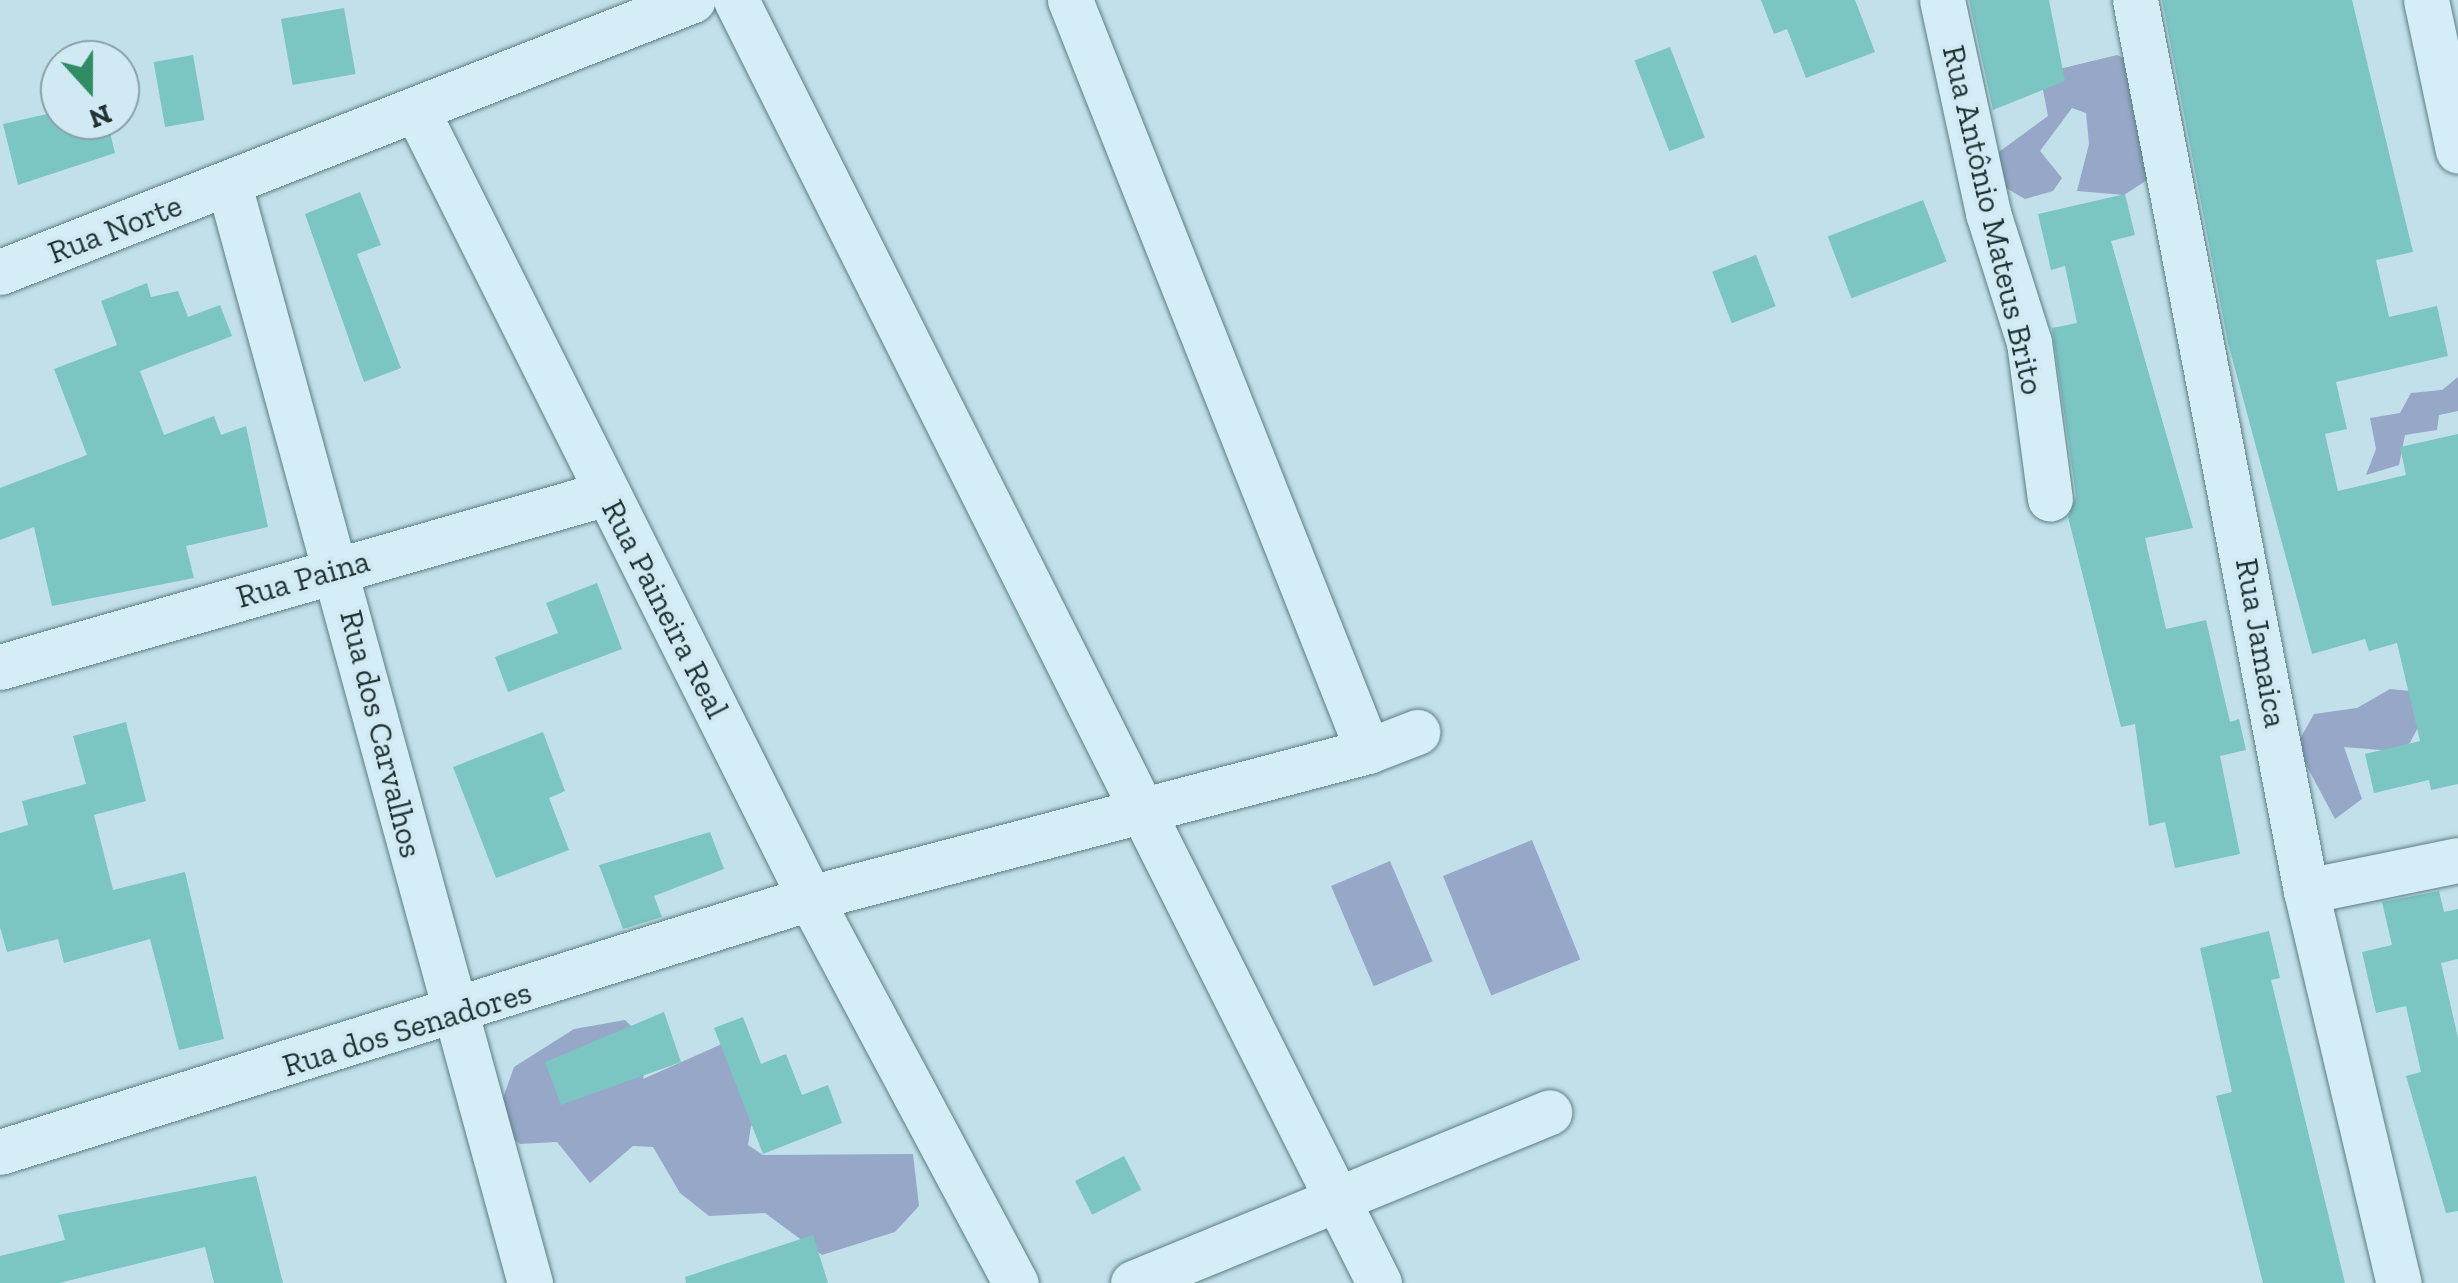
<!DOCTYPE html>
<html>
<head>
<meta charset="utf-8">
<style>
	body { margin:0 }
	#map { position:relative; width:2458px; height:1283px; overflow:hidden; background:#c2e0ea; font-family:"Zilla Slab",serif }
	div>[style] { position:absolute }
	.green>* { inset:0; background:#97a7c7; transform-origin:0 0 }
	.building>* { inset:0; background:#7bc5c3; transform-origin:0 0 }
	.roads { filter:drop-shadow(0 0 2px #5b7f82) drop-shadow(0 0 2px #5b7f82) }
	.minor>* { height:45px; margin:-22.5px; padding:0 22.5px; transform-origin:22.5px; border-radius:22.5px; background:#d5edf6 }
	span { translate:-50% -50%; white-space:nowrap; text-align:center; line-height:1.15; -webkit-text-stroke:8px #d1e9f2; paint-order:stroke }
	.street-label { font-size:32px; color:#1e3233 }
	.north { position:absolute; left:40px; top:40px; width:100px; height:100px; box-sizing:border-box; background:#d1e9f2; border:2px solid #89a0a6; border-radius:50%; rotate:159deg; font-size:28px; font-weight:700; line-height:40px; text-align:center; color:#1e3233 }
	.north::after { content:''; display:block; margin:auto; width:35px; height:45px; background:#308c63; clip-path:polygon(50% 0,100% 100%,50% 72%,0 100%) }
</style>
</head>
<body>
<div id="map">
	<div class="green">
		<div style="clip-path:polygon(2117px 55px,2133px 62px,2164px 169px,2124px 195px,2077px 191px,2089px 144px,2086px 113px,2072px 108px,2040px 151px,2062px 178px,2053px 191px,2025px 199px,1984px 175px,1996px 154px,2048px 116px,2042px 85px,2051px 71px)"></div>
		<div style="clip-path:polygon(2458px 377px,2458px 411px,2439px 415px,2437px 430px,2405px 435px,2399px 465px,2366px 475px,2376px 449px,2370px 418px,2400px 413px,2411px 393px,2442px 390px)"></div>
		<div style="clip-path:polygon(2390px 689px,2410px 691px,2422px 720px,2405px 752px,2344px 747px,2362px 799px,2335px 819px,2296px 746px,2314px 714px,2357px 708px)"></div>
		<div style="left:1532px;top:840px;width:129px;height:96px;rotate:68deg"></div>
		<div style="left:1390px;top:861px;width:109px;height:64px;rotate:67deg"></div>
		<div style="clip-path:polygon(625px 1020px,649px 1044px,643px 1079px,722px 1044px,776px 1099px,751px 1126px,748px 1145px,763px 1155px,913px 1154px,919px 1206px,895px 1232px,822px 1255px,765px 1213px,709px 1216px,680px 1193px,653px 1147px,633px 1146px,590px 1183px,557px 1142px,520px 1144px,505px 1132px,496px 1118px,514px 1067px,574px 1029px)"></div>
	</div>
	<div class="building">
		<div style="clip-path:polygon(1761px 0,1855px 0,1875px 52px,1806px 78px,1787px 29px,1774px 34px)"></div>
		<div style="clip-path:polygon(1969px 0,2049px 0,2065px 81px,1993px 110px)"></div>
		<div style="clip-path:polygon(2162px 0,2352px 0,2413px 252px,2376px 260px,2389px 317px,2437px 306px,2448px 356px,2336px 382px,2347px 429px,2325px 434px,2338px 491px,2406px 475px,2400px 447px,2458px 434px,2458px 784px,2431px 790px,2429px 780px,2374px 793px,2365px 754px,2420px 741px,2397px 643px,2369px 651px,2365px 639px,2312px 654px,2228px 343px)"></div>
		<div style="left:344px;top:8px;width:67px;height:64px;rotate:80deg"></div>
		<div style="left:1670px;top:47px;width:97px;height:38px;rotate:69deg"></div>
		<div style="left:193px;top:55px;width:66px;height:40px;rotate:80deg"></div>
		<div style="clip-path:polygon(60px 111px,60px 120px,107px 120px,115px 153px,18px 185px,3px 124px)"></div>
		<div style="clip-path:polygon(360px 192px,381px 245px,357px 254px,401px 368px,364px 382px,305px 214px)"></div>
		<div style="clip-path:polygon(2125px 194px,2135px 235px,2111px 241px,2193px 528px,2145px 538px,2166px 629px,2206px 620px,2230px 722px,2239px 719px,2246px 750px,2220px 756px,2240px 854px,2175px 868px,2165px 822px,2149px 826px,2135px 724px,2121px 727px,2068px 517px,2076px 496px,2052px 328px,2077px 323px,2065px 266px,2051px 270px,2038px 214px)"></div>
		<div style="left:1923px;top:200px;width:66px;height:102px;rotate:69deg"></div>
		<div style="left:1756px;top:255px;width:55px;height:47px;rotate:69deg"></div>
		<div style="clip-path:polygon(147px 283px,151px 297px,178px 291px,188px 317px,220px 305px,232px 336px,140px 371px,164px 435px,214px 416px,221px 435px,246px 426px,268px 527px,186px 546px,194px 578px,52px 606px,34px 527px,0 540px,0 488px,87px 455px,54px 369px,117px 345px,101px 301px)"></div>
		<div style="clip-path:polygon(597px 583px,622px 649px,508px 692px,495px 657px,558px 633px,546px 603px)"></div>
		<div style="clip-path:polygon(126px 722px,146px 801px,94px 815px,113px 890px,185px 872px,224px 1039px,179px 1050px,150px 939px,64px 963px,58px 939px,7px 952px,0 927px,0 833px,28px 825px,22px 801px,86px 784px,73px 736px)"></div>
		<div style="clip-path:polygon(543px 732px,565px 791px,549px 798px,569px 850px,496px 878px,453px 767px)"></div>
		<div style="clip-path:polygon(710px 832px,724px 869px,654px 896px,662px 917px,623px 929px,599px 865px)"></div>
		<div style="clip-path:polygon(2439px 891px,2444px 912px,2458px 909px,2458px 959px,2441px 963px,2458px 1038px,2458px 1211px,2446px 1213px,2406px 1076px,2421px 1072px,2406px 1006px,2376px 1013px,2362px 952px,2392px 945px,2382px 902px)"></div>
		<div style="clip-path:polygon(2269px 931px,2280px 978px,2271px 980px,2345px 1283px,2263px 1283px,2216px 1096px,2232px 1092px,2200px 948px)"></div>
		<div style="clip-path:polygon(664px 1012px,681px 1062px,561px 1105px,545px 1062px)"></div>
		<div style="clip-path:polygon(743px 1017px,761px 1064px,786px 1054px,802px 1095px,828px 1085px,842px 1123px,763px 1154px,714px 1028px)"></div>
		<div style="left:1124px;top:1156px;width:38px;height:55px;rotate:63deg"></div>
		<div style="clip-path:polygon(256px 1176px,283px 1283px,214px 1283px,205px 1247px,59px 1283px,0 1283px,0 1256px,65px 1240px,58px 1215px)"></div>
		<div style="clip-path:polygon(813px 1235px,828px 1283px,686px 1283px,685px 1277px)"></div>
	</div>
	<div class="roads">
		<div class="minor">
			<div style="left:736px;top:0;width:1435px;rotate:63.38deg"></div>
			<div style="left:1070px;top:0;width:808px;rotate:68.36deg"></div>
			<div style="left:1368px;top:751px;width:53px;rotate:-21.2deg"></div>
			<div style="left:1942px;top:0;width:218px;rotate:77.8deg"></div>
			<div style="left:1988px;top:213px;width:135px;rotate:72.4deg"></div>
			<div style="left:2029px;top:342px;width:158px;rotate:82.4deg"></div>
			<div style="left:2135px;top:0;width:907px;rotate:79.14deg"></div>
			<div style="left:2306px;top:891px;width:403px;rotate:76.7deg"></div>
			<div style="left:2426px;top:0;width:154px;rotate:78deg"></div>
			<div style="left:416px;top:109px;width:882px;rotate:63.46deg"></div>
			<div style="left:810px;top:898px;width:437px;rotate:61.9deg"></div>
			<div style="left:229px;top:185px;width:1139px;rotate:74.67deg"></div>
			<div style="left:0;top:272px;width:744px;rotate:-21.43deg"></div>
			<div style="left:0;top:667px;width:631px;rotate:-16deg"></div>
			<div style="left:2306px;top:891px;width:155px;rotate:-11.5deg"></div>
			<div style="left:0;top:1152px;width:849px;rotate:-17.41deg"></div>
			<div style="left:810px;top:898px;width:577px;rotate:-14.76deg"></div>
			<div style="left:1133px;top:1283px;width:450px;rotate:-22.3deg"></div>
		</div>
	</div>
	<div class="street-label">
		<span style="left:1993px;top:220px;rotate:77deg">Rua Antônio Mateus Brito</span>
		<span style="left:115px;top:229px;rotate:-21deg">Rua Norte</span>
		<span style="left:303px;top:579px;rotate:-16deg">Rua Paina</span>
		<span style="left:665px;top:609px;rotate:63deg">Rua Paineira Real</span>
		<span style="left:2261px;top:643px;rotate:80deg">Rua Jamaica</span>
		<span style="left:381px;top:734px;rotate:76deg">Rua dos Carvalhos</span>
		<span style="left:407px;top:1029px;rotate:-17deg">Rua dos Senadores</span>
	</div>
	<div class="north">N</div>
</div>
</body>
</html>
